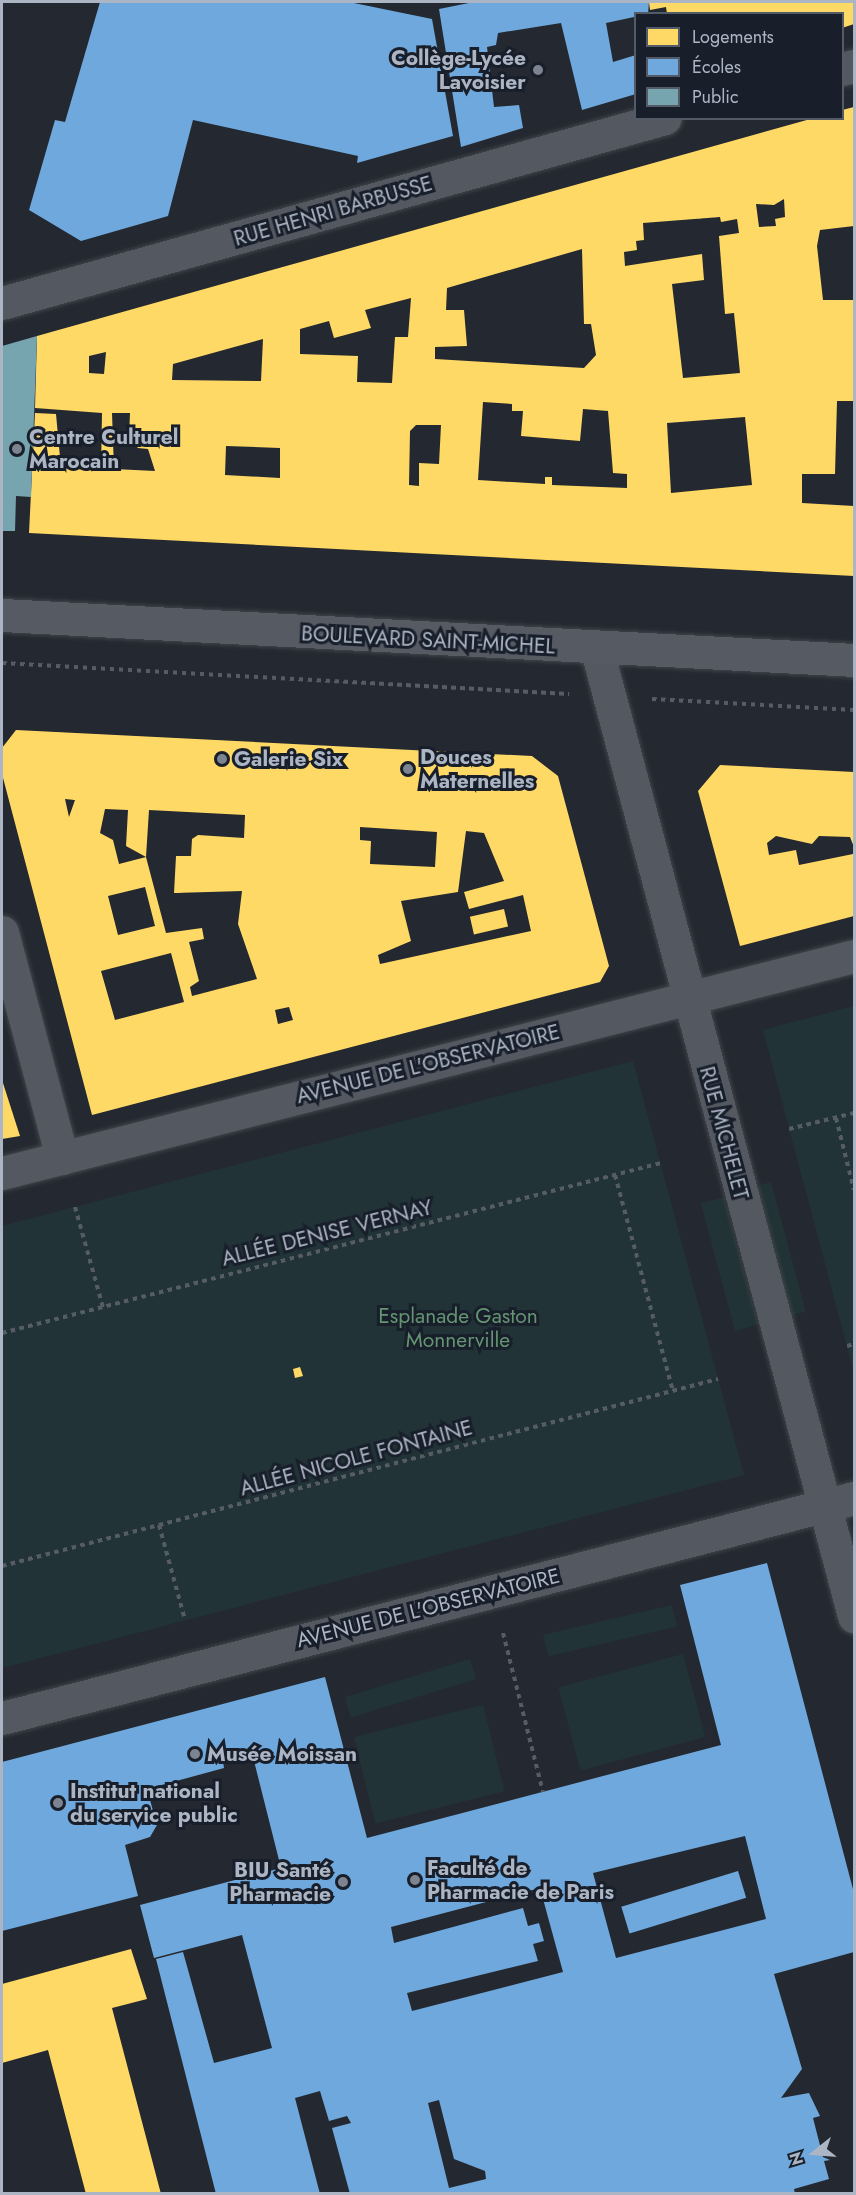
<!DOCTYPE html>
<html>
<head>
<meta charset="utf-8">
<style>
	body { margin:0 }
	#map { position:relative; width:856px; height:2195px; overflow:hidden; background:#242931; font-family:Jost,sans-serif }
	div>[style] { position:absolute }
	.green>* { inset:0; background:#213336; transform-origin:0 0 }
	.homes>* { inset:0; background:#ffd966; transform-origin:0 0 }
	.schools>* { inset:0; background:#6fa8dc; transform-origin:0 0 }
	.public>* { inset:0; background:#76a5af }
	.path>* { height:4px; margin-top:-2px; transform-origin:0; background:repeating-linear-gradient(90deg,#565c63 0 4.5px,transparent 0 9px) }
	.roads { filter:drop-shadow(0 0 2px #40444a) drop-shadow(0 0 2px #40444a) }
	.minor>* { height:33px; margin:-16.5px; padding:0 16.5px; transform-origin:16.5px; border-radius:16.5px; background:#545860 }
	.primary>* { height:33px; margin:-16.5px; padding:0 16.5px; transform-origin:16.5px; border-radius:16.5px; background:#565a62 }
	.dots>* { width:16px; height:16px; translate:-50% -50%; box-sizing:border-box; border:3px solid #181f2b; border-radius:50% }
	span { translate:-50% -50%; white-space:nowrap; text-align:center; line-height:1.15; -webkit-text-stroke:6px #181f2b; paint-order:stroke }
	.poi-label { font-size:21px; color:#acb5c4; font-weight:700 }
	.right { translate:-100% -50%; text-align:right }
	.left { translate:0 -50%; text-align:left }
	.street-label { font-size:21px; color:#acb5c4 }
	.park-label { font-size:21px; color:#649471 }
	.frame { position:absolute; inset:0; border:3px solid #acb5c4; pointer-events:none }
	.legend { position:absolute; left:634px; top:12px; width:210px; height:108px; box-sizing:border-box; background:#181f2b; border:2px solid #535b68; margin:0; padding:8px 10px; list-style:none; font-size:18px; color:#acb5c4 }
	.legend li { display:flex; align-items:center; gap:12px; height:30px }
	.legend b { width:30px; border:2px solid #535b68 }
	.north { position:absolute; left:784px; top:2123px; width:60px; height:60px; -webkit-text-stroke:4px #181f2b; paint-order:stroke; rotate:253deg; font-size:16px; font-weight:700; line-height:24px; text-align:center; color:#acb5c4 }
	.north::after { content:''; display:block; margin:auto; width:21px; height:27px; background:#acb5c4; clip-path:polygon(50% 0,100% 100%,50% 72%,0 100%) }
</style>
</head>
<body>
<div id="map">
	<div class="green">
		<div style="clip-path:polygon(854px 1006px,854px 1373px,763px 1030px)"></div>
		<div style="clip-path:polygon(633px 1061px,744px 1475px,2px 1668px,2px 1226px)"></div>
		<div style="left:771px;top:1182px;width:134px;height:23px;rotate:75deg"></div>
		<div style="left:724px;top:1197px;width:132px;height:24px;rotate:75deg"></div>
		<div style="left:672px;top:1605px;width:22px;height:132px;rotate:77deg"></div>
		<div style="left:683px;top:1654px;width:86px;height:129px;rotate:75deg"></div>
		<div style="left:470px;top:1659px;width:21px;height:131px;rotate:73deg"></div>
		<div style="left:483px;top:1705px;width:89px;height:133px;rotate:76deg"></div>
	</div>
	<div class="homes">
		<div style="clip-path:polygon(649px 2px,854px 2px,854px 24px,842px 28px,842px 14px,667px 14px,666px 7px,650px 10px)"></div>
		<div style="clip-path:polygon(evenodd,854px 107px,854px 226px,820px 230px,817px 246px,823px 300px,854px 300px,854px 401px,837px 401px,835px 474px,802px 474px,802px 503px,854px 506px,854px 576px,29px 533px,35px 413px,56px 414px,61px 468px,101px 471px,102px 413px,35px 408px,37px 336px,814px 118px,842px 118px,842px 110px,854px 107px,784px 199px,785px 217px,775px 219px,776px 226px,759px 227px,756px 204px,774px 205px,784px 199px,854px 107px,720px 217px,721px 222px,737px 219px,739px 233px,719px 236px,725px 314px,734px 313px,740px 373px,683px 378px,672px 284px,704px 280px,702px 254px,625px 266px,624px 252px,637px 250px,636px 241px,644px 240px,643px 223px,720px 217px,854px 107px,582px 249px,584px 324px,591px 324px,596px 355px,584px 368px,435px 359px,435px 347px,467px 346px,464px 310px,446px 310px,447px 288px,582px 249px,854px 107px,411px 298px,408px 337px,395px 337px,392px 383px,357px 382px,358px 356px,300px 354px,300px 329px,329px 321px,334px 338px,371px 328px,365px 310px,411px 298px,854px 107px,263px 339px,261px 381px,172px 380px,173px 364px,263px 339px,854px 107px,106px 352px,104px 374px,89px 373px,89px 356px,106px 352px,854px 107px,483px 402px,512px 404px,512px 411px,523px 411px,521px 436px,580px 441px,583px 409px,608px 411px,613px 473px,627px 474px,627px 488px,552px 485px,552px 477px,545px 477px,545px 484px,478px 480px,483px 402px,854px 107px,112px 413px,130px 413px,129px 438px,138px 448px,148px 449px,155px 471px,114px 469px,112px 413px,854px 107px,745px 417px,752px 485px,671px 493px,667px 423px,745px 417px,854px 107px,416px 425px,441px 425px,439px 464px,419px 463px,419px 486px,409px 485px,410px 431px,416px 425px,854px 107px,226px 446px,280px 448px,280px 478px,225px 475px,226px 446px)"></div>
		<div style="clip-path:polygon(evenodd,16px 730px,532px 756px,558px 776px,609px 966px,600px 982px,92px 1115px,2px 774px,2px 748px,16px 730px,65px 799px,75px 800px,69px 817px,65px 799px,16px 730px,105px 809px,128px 810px,126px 846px,146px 857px,149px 810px,245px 815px,244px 838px,198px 835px,192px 839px,191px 856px,176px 856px,174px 893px,242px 891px,238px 924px,257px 979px,192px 996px,190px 987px,199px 981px,189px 942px,204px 939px,202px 928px,166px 933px,146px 857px,119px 864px,113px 840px,100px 833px,105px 809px,16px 730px,360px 827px,437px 832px,435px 867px,370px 864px,371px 841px,360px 840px,360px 827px,16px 730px,466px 831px,484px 833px,504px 881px,464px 892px,469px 909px,523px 895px,531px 931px,380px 964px,378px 955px,411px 941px,401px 901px,458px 892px,466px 831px,16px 730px,145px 887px,155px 926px,118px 935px,108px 896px,145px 887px,16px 730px,171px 953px,184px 1002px,115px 1020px,101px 971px,171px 953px,16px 730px,289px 1007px,293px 1020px,278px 1024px,275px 1010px,289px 1007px)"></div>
		<div style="clip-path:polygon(720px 765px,854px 772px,854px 847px,850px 837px,819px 836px,812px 844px,776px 836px,767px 843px,769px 855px,796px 850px,799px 865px,853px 854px,854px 916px,740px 946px,698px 791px)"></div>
		<div style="left:504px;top:909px;width:18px;height:35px;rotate:77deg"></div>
		<div style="clip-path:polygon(2px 1080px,20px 1136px,2px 1139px)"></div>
		<div style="clip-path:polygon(300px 1367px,303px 1376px,295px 1378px,293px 1369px)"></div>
		<div style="clip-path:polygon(131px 1949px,147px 1999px,112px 2008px,161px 2194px,86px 2194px,48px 2050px,2px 2063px,2px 1984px)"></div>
	</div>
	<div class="schools">
		<div style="clip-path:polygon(100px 2px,349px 2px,432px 19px,453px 136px,357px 163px,358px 156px,193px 120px,168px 216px,81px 241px,29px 210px,55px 120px,65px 122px)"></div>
		<div style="clip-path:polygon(474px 2px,649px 2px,648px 14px,606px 23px,613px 62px,636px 55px,636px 94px,582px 110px,561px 23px,498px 33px,496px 45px,487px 47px,494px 107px,519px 105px,523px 128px,461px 147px,439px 9px)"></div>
		<div style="clip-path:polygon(evenodd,767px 1563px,854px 1893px,854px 1952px,774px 1974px,802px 2069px,781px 2098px,809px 2093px,820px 2116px,813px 2118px,823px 2157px,830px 2160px,824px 2161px,829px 2179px,794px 2189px,795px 2194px,350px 2194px,332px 2128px,351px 2123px,347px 2116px,329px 2121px,320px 2091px,295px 2098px,320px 2194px,216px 2194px,156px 1959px,183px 1952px,214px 2063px,272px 2048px,242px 1935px,154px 1958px,140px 1905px,281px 1868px,252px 1753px,223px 1761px,224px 1768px,147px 1789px,157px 1825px,150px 1837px,125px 1845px,138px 1896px,2px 1931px,2px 1762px,325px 1677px,367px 1838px,721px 1745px,680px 1585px,767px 1563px,745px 1836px,766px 1919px,616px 1958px,593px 1873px,745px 1836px,767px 1563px,540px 1888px,563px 1972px,412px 2011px,407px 1993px,538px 1961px,533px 1944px,544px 1941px,539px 1923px,528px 1926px,523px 1908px,394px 1943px,391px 1927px,540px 1888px,767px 1563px,439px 2100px,454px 2159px,485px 2171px,486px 2179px,449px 2188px,428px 2103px,439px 2100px)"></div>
		<div style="left:738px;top:1871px;width:28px;height:122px;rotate:73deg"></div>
	</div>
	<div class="public">
		<div style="clip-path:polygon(37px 336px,31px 497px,16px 496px,15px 531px,2px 531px,2px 346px)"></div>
	</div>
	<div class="path">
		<div style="left:2px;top:663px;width:568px;rotate:3.13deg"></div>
		<div style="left:652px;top:699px;width:202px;rotate:3.1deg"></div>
		<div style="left:836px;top:1118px;width:74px;rotate:76deg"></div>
		<div style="left:789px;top:1129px;width:67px;rotate:-13.8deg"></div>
		<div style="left:615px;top:1175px;width:224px;rotate:75deg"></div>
		<div style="left:75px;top:1207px;width:104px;rotate:74.4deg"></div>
		<div style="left:2px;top:1333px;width:681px;rotate:-14.47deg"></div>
		<div style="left:847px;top:1346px;width:7px;rotate:-16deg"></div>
		<div style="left:159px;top:1525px;width:98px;rotate:74.7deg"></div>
		<div style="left:2px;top:1566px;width:740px;rotate:-14.64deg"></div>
		<div style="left:503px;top:1633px;width:164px;rotate:75.9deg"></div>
	</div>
	<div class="roads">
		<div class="minor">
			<div style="left:842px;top:69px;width:12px;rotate:-14deg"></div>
			<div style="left:2px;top:303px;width:688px;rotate:-15.59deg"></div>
			<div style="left:597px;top:650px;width:1000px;rotate:75.1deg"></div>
			<div style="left:2px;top:932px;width:234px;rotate:75.1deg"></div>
			<div style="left:2px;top:1173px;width:879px;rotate:-14.29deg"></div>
			<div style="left:2px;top:1718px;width:880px;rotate:-14.48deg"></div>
		</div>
		<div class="primary">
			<div style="left:2px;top:615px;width:853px;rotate:3.02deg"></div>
		</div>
	</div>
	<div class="dots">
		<div style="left:538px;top:70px;background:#7c8491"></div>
		<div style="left:17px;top:449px;background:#7c8491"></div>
		<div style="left:222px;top:759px;background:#7c8491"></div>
		<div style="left:408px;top:769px;background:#7c8491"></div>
		<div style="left:195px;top:1754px;background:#7c8491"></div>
		<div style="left:58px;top:1803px;background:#7c8491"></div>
		<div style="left:415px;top:1880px;background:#7c8491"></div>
		<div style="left:343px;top:1882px;background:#7c8491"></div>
	</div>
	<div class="poi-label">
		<span class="right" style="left:526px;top:70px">Collège-Lycée<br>Lavoisier</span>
		<span class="left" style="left:29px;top:449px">Centre Culturel<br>Marocain</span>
		<span class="left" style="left:420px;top:769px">Douces<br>Maternelles</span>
		<span class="left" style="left:234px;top:759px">Galerie Six</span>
		<span class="left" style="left:207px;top:1754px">Musée Moissan</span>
		<span class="left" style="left:70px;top:1803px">Institut national<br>du service public</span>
		<span class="left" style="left:427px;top:1880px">Faculté de<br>Pharmacie de Paris</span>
		<span class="right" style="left:331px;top:1882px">BIU Santé<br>Pharmacie</span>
	</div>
	<div class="street-label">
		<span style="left:333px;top:211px;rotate:-16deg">RUE HENRI BARBUSSE</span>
		<span style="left:428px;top:640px;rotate:3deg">BOULEVARD SAINT-MICHEL</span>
		<span style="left:428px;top:1064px;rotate:-14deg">AVENUE DE L'OBSERVATOIRE</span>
		<span style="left:724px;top:1133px;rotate:75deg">RUE MICHELET</span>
		<span style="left:327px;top:1233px;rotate:-14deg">ALLÉE DENISE VERNAY</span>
		<span style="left:356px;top:1458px;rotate:-15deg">ALLÉE NICOLE FONTAINE</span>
		<span style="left:428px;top:1608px;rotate:-14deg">AVENUE DE L'OBSERVATOIRE</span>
	</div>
	<div class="park-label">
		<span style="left:458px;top:1328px">Esplanade Gaston<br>Monnerville</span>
	</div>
	<div class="frame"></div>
	<ul class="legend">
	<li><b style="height:16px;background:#ffd966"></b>Logements</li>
	<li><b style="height:16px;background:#6fa8dc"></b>Écoles</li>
	<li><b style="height:16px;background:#76a5af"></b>Public</li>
	</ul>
	<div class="north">N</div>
</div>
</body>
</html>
